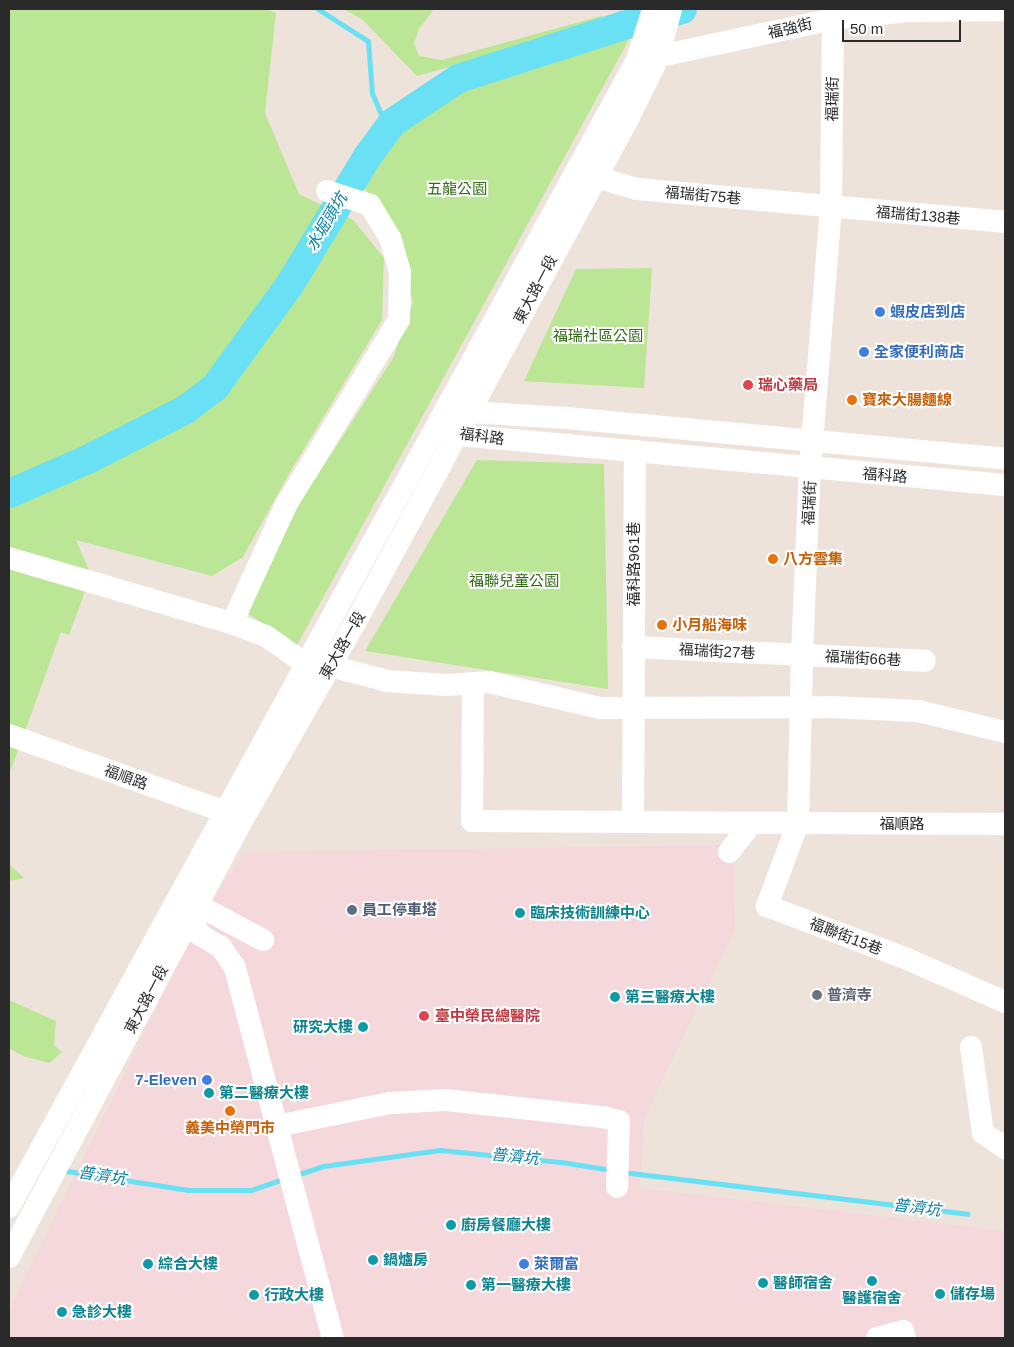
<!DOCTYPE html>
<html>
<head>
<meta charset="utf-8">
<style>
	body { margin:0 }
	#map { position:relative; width:1014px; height:1347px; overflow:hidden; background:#ede3db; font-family:Arial,"Noto Sans TC",sans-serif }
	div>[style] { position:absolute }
	.medical>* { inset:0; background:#f4d8dc }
	.green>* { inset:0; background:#bae695 }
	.stream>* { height:5px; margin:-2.5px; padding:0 2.5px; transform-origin:2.5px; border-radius:2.5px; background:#69e0f4 }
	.river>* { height:29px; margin:-14.5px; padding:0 14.5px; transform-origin:14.5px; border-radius:14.5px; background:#69e0f4 }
	.minor>* { height:22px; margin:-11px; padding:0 11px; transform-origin:11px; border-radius:11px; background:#fff }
	.dots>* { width:14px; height:14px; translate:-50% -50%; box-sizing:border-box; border:2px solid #fff; border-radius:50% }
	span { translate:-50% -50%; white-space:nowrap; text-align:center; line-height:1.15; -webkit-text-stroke:4px #fff; paint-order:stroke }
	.street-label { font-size:15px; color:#2a2a2a }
	.park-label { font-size:15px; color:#326a16 }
	.shop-label { font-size:15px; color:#366cbe; font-weight:700 }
	.left { translate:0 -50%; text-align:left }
	.right { translate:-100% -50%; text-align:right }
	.health-label { font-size:15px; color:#be3a42; font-weight:700 }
	.food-label { font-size:15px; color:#c56008; font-weight:700 }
	.service-label { font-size:15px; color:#4e5e75; font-weight:700 }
	.culture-label { font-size:15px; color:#0d838f; font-weight:700 }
	.worship-label { font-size:15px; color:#5b616d; font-weight:700 }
	.water-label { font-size:16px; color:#077ea1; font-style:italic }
	.frame { position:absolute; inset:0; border:10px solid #2a2a2a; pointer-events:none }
	.scale { position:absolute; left:842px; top:20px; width:119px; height:22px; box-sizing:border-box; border:2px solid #2a2a2a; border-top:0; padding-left:6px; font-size:15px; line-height:18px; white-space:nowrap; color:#2a2a2a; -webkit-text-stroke:4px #fff; paint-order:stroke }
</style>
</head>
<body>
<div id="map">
	<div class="medical">
		<div style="clip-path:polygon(733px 845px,735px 929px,644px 1119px,640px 1188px,1005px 1231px,1005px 1338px,9px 1338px,9px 1312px,26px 1275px,205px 909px,245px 852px)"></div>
	</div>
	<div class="green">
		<div style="clip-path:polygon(9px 9px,264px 9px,276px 13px,265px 113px,299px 194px,353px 220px,384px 258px,382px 320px,290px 472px,243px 557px,212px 576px,76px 540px,91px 575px,69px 635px,61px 632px,9px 775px)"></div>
		<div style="clip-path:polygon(343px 9px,434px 9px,419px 29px,414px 43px,419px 56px,442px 60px,601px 16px,610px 22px,417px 76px,362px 19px)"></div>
		<div style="clip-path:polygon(633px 32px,297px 645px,247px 613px,298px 506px,393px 358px,413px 303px,399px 247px,363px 185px,379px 152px,413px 124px,450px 100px,459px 87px)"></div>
		<div style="clip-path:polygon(652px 268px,644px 388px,524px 381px,576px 269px)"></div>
		<div style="clip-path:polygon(477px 460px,604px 464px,608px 689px,365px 651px)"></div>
		<div style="clip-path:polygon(9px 864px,24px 878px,9px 881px)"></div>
		<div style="clip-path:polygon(9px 1000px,56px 1021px,54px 1045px,62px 1052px,49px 1063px,23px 1056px,9px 1048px)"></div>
	</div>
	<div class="stream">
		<div style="left:318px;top:9px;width:59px;rotate:32.6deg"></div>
		<div style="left:368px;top:41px;width:52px;rotate:85.6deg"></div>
		<div style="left:372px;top:93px;width:39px;rotate:67deg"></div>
		<div style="left:67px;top:1171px;width:123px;rotate:8.9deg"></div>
		<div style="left:189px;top:1190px;width:62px"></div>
		<div style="left:251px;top:1190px;width:36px;rotate:-19deg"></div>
		<div style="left:622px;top:1172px;width:348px;rotate:6.9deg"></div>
		<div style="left:296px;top:1175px;width:28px;rotate:-18deg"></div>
		<div style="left:323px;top:1166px;width:118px;rotate:-7.8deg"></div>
		<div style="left:440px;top:1150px;width:122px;rotate:5.7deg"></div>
		<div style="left:561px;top:1162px;width:51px;rotate:9.1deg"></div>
	</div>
	<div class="river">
		<div style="left:9px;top:493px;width:87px;rotate:-23.6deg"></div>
		<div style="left:89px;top:458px;width:108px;rotate:-27deg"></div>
		<div style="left:185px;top:409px;width:38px;rotate:-37deg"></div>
		<div style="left:215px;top:386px;width:127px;rotate:-53.9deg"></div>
		<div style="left:290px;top:283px;width:149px;rotate:-58.8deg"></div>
		<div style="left:367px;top:156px;width:42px;rotate:-53.7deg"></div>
		<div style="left:392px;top:122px;width:79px;rotate:-33.7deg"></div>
		<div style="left:458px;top:78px;width:173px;rotate:-17.8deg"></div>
		<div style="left:623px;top:25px;width:61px;rotate:-15.2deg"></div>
	</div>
	<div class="minor">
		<div style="left:646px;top:59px;width:191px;rotate:-12.1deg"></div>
		<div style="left:833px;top:19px;width:75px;rotate:-6.1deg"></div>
		<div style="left:908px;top:11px;width:97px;rotate:-0.6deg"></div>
		<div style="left:585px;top:169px;width:14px;rotate:36deg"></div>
		<div style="left:596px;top:177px;width:43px;rotate:16.3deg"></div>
		<div style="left:637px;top:189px;width:369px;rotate:5.1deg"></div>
		<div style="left:457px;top:416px;width:12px;rotate:-20deg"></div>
		<div style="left:468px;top:412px;width:99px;rotate:3.5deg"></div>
		<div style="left:567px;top:418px;width:440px;rotate:5.3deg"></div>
		<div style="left:446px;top:427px;width:14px;rotate:34deg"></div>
		<div style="left:458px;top:435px;width:549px;rotate:5.22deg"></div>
		<div style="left:9px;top:558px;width:232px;rotate:16.3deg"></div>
		<div style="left:232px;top:623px;width:36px;rotate:21deg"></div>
		<div style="left:266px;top:636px;width:50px;rotate:35.3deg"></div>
		<div style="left:307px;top:665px;width:23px;rotate:2deg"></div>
		<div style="left:330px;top:666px;width:59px;rotate:14.7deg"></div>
		<div style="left:387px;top:681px;width:59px;rotate:3.9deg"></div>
		<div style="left:446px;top:685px;width:43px;rotate:-4deg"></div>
		<div style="left:489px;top:682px;width:114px;rotate:13.2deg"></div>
		<div style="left:600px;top:708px;width:230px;rotate:-0.2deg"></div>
		<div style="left:830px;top:707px;width:88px;rotate:2.6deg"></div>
		<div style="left:918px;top:711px;width:89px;rotate:13.6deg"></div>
		<div style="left:232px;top:623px;width:130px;rotate:-65.4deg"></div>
		<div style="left:286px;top:505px;width:217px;rotate:-58.6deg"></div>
		<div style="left:399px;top:320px;width:48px;rotate:-88.8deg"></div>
		<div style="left:400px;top:272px;width:35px;rotate:-106deg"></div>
		<div style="left:390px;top:238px;width:39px;rotate:-121deg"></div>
		<div style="left:370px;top:205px;width:45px;rotate:-162deg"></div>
		<div style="left:633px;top:647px;width:292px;rotate:2.7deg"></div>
		<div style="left:473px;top:683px;width:138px;rotate:90.4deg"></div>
		<div style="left:472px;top:821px;width:161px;rotate:0.4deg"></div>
		<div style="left:633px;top:822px;width:371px;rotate:-89.7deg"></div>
		<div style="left:9px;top:735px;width:241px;rotate:19.6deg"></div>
		<div style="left:633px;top:822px;width:165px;rotate:0.3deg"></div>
		<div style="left:798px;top:823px;width:168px;rotate:-88.6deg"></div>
		<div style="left:802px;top:655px;width:187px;rotate:-87.6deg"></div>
		<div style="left:810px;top:468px;width:261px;rotate:-85.4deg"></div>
		<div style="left:831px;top:208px;width:189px;rotate:-89.4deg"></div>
		<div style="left:1005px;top:824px;width:207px;rotate:-179.7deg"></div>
		<div style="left:798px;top:823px;width:89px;rotate:110.5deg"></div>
		<div style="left:767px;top:906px;width:150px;rotate:20.7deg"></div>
		<div style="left:907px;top:959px;width:107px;rotate:23.7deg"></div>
		<div style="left:729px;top:852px;width:36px;rotate:-52deg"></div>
		<div style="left:182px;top:911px;width:10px;rotate:29deg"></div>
		<div style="left:191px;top:916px;width:20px;rotate:66deg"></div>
		<div style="left:199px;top:934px;width:26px;rotate:31deg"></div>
		<div style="left:221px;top:947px;width:25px;rotate:56deg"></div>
		<div style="left:235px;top:968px;width:383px;rotate:75.2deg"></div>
		<div style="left:191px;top:916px;width:16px;rotate:-27deg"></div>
		<div style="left:205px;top:909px;width:66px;rotate:28.1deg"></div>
		<div style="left:971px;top:1047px;width:87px;rotate:82.1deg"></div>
		<div style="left:983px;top:1133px;width:27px;rotate:34deg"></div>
		<div style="left:277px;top:1126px;width:115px;rotate:-11.5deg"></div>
		<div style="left:390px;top:1103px;width:56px;rotate:-3.1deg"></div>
		<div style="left:446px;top:1100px;width:158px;rotate:6.2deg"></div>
		<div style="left:603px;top:1117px;width:16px;rotate:14deg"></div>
		<div style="left:619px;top:1121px;width:66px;rotate:91.7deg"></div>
		<div style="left:9px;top:1207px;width:1308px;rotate:-61.3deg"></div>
		<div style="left:637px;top:60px;width:53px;rotate:-72.6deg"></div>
		<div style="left:9px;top:1257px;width:497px;rotate:-61.9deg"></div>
		<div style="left:243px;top:819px;width:226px;rotate:-60.3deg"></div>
		<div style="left:355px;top:623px;width:575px;rotate:-61.56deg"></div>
		<div style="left:629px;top:117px;width:66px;rotate:-63.8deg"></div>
		<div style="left:658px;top:58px;width:51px;rotate:-75.1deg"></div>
		<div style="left:877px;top:1338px;width:27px;rotate:-15deg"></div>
		<div style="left:903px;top:1331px;width:7px;rotate:74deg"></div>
	</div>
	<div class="dots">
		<div style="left:880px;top:312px;background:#3f7fe0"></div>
		<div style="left:864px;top:352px;background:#3f7fe0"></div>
		<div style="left:748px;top:385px;background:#e0444e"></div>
		<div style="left:852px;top:400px;background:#e8710a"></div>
		<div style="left:773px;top:559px;background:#e8710a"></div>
		<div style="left:662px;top:625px;background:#e8710a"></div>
		<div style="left:352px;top:910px;background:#5c6f8a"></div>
		<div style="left:520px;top:913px;background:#0f9aa8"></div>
		<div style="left:817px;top:995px;background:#6b7280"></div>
		<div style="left:615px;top:997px;background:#0f9aa8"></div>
		<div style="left:424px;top:1016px;background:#e0444e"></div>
		<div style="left:363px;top:1027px;background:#0f9aa8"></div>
		<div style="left:207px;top:1080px;background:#3f7fe0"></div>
		<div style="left:209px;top:1093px;background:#0f9aa8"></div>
		<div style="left:230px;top:1111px;background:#e8710a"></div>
		<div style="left:451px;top:1225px;background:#0f9aa8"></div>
		<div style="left:373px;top:1260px;background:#0f9aa8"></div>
		<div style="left:148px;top:1264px;background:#0f9aa8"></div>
		<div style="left:524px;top:1264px;background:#3f7fe0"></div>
		<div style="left:872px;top:1281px;background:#0f9aa8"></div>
		<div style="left:763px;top:1283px;background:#0f9aa8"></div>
		<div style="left:471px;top:1285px;background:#0f9aa8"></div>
		<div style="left:940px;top:1294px;background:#0f9aa8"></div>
		<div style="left:254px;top:1295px;background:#0f9aa8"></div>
		<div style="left:62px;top:1312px;background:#0f9aa8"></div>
	</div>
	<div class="street-label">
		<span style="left:790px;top:28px;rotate:-13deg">福強街</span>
		<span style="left:832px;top:99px;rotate:-89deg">福瑞街</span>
		<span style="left:703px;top:195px;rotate:5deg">福瑞街75巷</span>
		<span style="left:918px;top:215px;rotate:5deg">福瑞街138巷</span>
		<span style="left:535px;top:289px;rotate:-62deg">東大路一段</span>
		<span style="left:482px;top:436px;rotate:8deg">福科路</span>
		<span style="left:885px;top:475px;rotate:5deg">福科路</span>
		<span style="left:809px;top:503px;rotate:-87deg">福瑞街</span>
		<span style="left:634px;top:564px;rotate:-90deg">福科路961巷</span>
		<span style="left:342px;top:645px;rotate:-60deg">東大路一段</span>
		<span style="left:717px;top:651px;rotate:3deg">福瑞街27巷</span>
		<span style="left:863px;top:658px;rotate:3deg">福瑞街66巷</span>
		<span style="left:126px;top:777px;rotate:20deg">福順路</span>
		<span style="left:902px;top:824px">福順路</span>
		<span style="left:846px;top:936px;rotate:21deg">福聯街15巷</span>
		<span style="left:146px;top:999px;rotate:-62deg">東大路一段</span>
	</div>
	<div class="park-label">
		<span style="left:457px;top:189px">五龍公園</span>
		<span style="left:598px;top:336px">福瑞社區公園</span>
		<span style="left:514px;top:581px">福聯兒童公園</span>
	</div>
	<div class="shop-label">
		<span class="left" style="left:890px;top:312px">蝦皮店到店</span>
		<span class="left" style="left:874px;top:352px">全家便利商店</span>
		<span class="right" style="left:197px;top:1080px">7-Eleven</span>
		<span class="left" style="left:534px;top:1264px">萊爾富</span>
	</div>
	<div class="health-label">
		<span class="left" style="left:758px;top:385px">瑞心藥局</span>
		<span class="left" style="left:435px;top:1016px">臺中榮民總醫院</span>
	</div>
	<div class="food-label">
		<span class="left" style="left:862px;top:400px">寶來大腸麵線</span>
		<span class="left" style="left:783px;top:559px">八方雲集</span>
		<span class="left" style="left:672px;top:625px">小月船海味</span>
		<span style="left:230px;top:1128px">義美中榮門市</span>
	</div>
	<div class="service-label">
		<span class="left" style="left:362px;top:910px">員工停車塔</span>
	</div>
	<div class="culture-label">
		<span class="left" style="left:530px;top:913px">臨床技術訓練中心</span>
		<span class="left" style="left:625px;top:997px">第三醫療大樓</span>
		<span class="right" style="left:353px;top:1027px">研究大樓</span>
		<span class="left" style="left:219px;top:1093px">第二醫療大樓</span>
		<span class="left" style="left:461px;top:1225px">廚房餐廳大樓</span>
		<span class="left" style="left:383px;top:1260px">鍋爐房</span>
		<span class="left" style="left:158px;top:1264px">綜合大樓</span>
		<span class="left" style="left:773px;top:1283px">醫師宿舍</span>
		<span class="left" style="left:481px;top:1285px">第一醫療大樓</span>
		<span class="left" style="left:950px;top:1294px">儲存場</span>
		<span class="left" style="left:264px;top:1295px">行政大樓</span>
		<span style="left:872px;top:1298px">醫護宿舍</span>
		<span class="left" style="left:72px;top:1312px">急診大樓</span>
	</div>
	<div class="worship-label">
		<span class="left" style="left:827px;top:995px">普濟寺</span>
	</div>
	<div class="water-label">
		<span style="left:327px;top:222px;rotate:-59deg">水堀頭坑</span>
		<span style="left:515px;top:1157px;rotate:6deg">普濟坑</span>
		<span style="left:102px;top:1176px;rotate:9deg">普濟坑</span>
		<span style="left:917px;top:1208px;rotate:7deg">普濟坑</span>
	</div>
	<div class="frame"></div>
	<div class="scale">50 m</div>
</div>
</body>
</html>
